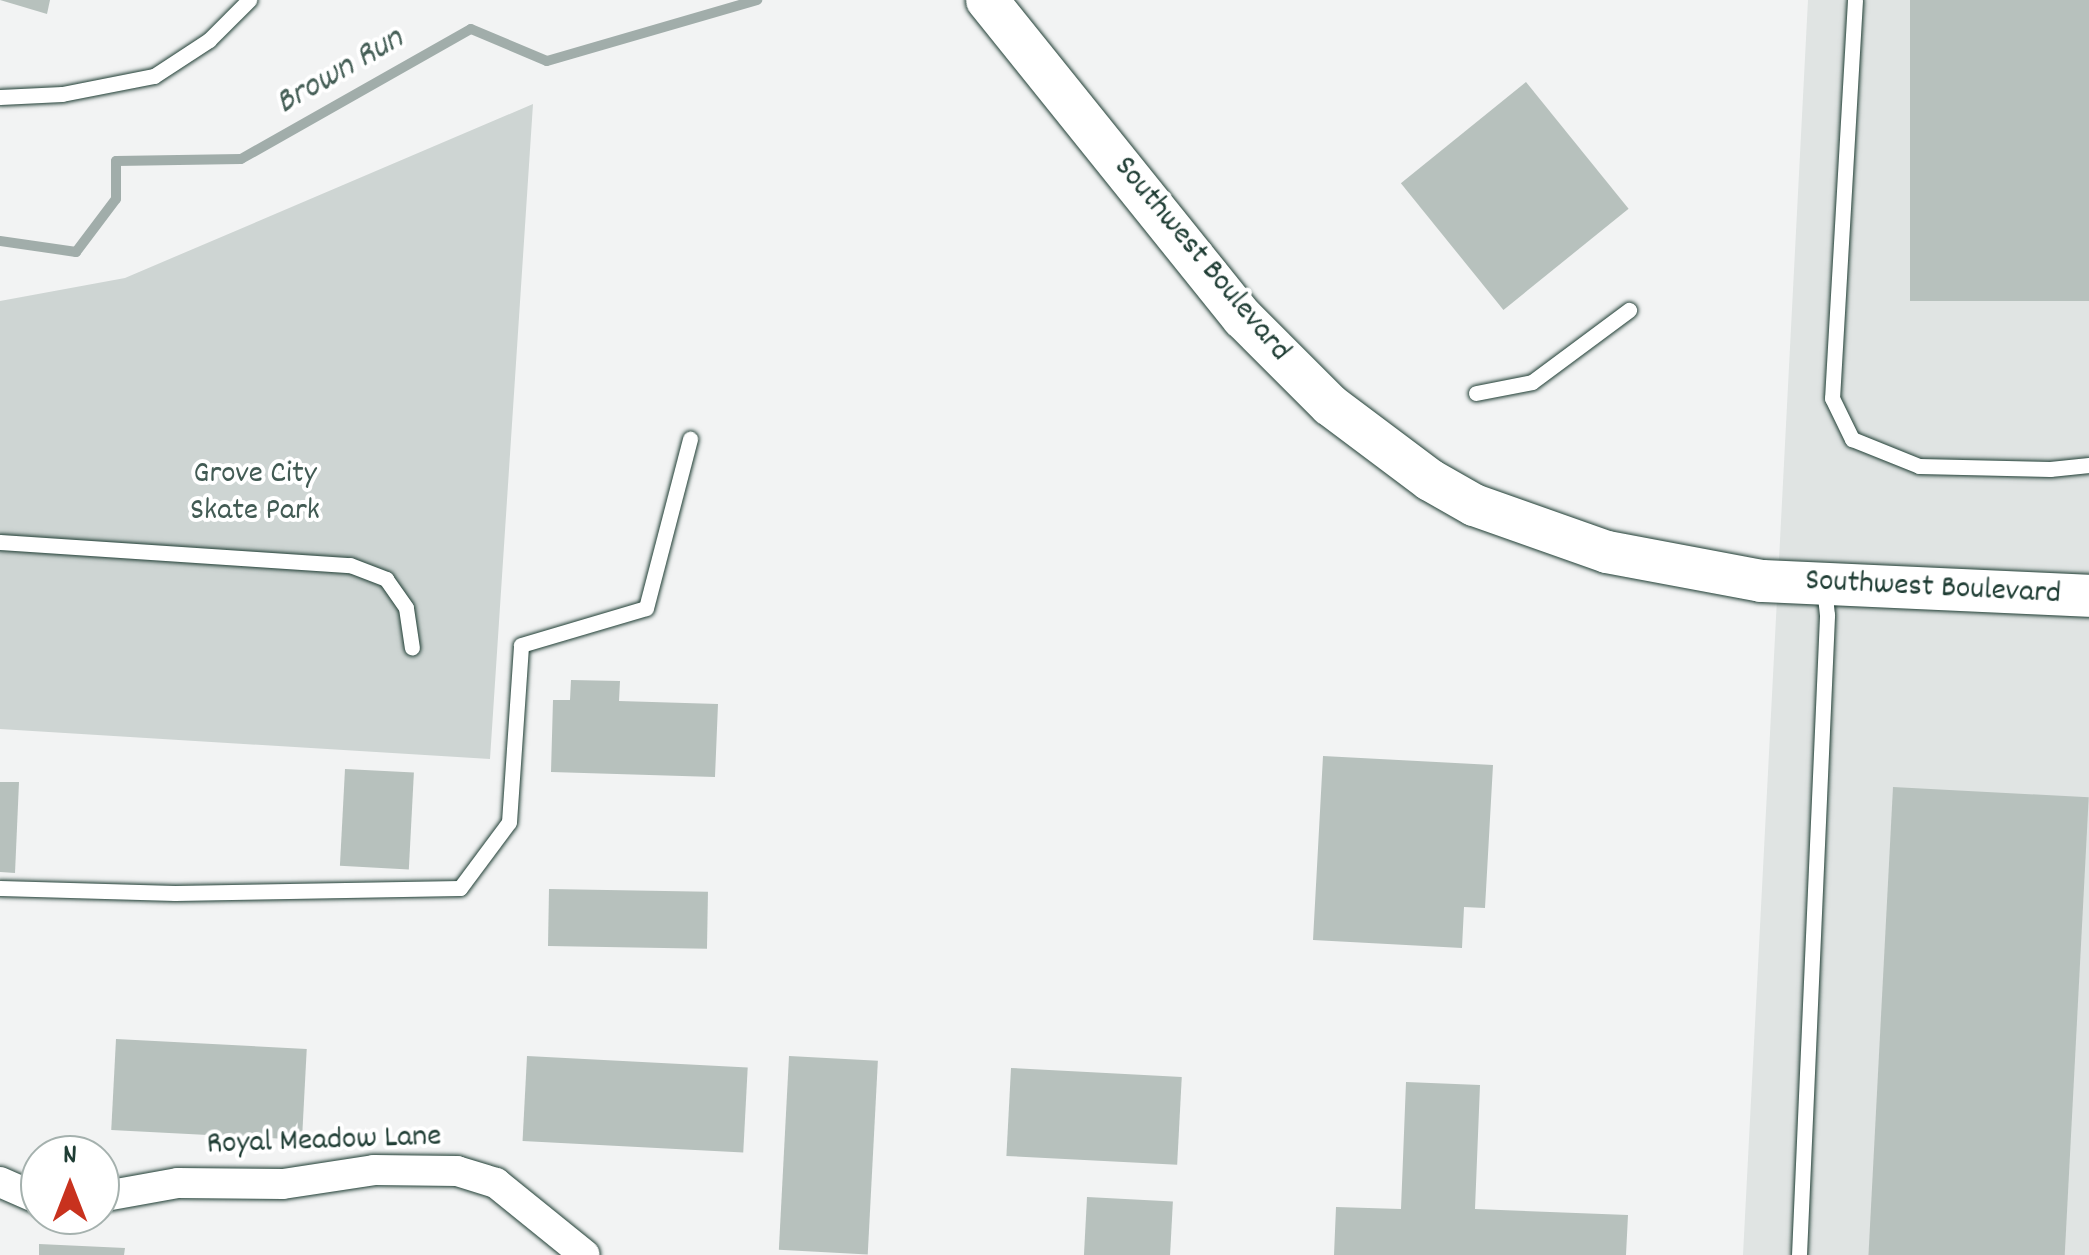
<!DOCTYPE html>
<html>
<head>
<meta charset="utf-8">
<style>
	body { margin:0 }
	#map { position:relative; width:2089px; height:1255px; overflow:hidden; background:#f2f3f3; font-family:Dekko,sans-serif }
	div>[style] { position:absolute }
	.built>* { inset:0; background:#e0e4e3 }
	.green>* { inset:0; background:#ced5d3 }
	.stream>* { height:10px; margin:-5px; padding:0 5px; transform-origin:5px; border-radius:5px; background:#a1adaa }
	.building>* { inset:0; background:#b7c1bd; transform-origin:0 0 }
	.roads { filter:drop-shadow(0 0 2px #1f3d34) drop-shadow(0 0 2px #1f3d34) }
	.lane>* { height:15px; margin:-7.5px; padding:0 7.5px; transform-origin:7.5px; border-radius:7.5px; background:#fff }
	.street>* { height:30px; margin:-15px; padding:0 15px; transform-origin:15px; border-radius:15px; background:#fff }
	.secondary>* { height:42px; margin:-21px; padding:0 21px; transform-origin:21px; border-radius:21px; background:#fff }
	span { translate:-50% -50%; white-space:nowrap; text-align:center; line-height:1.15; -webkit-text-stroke:8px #fff; paint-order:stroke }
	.street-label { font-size:32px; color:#1f3d34 }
	.park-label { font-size:32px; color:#425b54 }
	.water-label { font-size:35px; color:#465f57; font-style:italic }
	.north { position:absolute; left:20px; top:1135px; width:100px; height:100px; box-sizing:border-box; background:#fff; border:2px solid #a5b1ae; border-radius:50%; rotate:0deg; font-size:28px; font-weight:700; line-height:40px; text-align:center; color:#1f3d34 }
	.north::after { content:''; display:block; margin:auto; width:35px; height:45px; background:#c8321e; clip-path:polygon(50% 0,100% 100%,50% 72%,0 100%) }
</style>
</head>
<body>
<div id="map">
	<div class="built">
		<div style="clip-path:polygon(1808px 0,2089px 0,2089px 1255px,1743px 1255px)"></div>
	</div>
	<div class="green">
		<div style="clip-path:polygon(533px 104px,490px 759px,0 729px,0 301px,125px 278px)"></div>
	</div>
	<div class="stream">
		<div style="left:0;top:241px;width:77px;rotate:8.2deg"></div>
		<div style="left:76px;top:252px;width:66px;rotate:-53deg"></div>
		<div style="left:116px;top:199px;width:38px;rotate:-90deg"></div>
		<div style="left:116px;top:161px;width:125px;rotate:-0.9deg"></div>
		<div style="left:241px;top:159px;width:264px;rotate:-29.5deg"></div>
		<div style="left:471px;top:29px;width:82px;rotate:22.8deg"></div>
		<div style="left:547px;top:61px;width:219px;rotate:-16.2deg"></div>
	</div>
	<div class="building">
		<div style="clip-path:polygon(0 0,50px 0,47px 14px)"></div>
		<div style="left:1910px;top:0;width:179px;height:301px"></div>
		<div style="left:1526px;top:82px;width:163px;height:161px;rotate:51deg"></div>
		<div style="clip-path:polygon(571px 680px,620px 681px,619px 701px,718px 704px,715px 777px,551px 772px,553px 700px,570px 700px)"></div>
		<div style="clip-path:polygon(1323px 756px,1493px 765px,1485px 908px,1464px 907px,1462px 948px,1313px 940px)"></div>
		<div style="left:345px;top:769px;width:69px;height:97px;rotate:3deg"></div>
		<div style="clip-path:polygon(0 782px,19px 782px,15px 873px,0 872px)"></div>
		<div style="left:1893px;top:787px;width:196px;height:469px;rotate:3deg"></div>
		<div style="left:549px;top:889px;width:159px;height:57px;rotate:1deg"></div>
		<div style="left:116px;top:1039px;width:191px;height:91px;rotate:3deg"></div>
		<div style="left:527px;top:1056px;width:221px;height:85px;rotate:3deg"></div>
		<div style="left:789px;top:1056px;width:89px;height:194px;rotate:3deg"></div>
		<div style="left:1011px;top:1068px;width:171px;height:88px;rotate:3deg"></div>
		<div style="clip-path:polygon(1406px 1082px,1480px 1085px,1475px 1209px,1628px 1215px,1626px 1255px,1334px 1255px,1336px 1207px,1401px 1209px)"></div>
		<div style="left:1087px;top:1197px;width:86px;height:58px;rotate:3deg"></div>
		<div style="clip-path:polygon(39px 1244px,125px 1248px,124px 1255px,39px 1255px)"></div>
	</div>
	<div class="roads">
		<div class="lane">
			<div style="left:1855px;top:0;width:399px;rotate:93.3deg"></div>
			<div style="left:1832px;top:398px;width:46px;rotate:64deg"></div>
			<div style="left:1852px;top:439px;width:72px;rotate:21.9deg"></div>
			<div style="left:1919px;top:466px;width:131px;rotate:1.3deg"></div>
			<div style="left:2050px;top:469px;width:39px;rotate:-6deg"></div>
			<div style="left:0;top:97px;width:62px;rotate:-2.8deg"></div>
			<div style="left:62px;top:94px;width:94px;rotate:-11.1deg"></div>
			<div style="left:154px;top:76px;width:66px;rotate:-33.2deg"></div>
			<div style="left:209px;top:40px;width:57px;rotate:-45deg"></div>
			<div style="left:1476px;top:393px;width:57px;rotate:-11.1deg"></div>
			<div style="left:1532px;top:382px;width:121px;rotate:-36.6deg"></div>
			<div style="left:0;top:542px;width:351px;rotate:3.8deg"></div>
			<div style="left:350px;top:565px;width:39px;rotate:21deg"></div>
			<div style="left:386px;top:579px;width:35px;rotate:55deg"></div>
			<div style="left:406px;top:608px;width:40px;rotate:81.5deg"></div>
			<div style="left:0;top:888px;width:175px;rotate:1.6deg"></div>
			<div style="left:175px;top:893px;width:285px;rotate:-1deg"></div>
			<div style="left:460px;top:888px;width:82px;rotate:-53.4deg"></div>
			<div style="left:509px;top:822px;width:177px;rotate:-86.1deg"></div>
			<div style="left:521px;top:645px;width:130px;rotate:-16.5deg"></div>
			<div style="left:646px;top:608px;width:175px;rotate:-75.4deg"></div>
			<div style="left:1799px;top:1255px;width:641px;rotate:-87.49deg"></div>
			<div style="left:1827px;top:615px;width:27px;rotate:-96deg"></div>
		</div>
		<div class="street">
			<div style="left:0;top:1182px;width:43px;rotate:23.6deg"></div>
			<div style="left:100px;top:1197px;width:79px;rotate:-10.2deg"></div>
			<div style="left:178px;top:1183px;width:105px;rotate:0.5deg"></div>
			<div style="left:283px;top:1184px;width:92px;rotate:-8.7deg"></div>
			<div style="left:374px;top:1170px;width:83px;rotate:0.7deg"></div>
			<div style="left:457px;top:1171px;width:41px;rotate:17.1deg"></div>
			<div style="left:496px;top:1183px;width:114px;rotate:39deg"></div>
		</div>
		<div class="secondary">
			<div style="left:987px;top:0;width:408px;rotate:51.2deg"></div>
			<div style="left:1243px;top:318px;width:123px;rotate:45deg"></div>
			<div style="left:1330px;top:405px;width:125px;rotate:36.9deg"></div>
			<div style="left:1430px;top:480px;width:51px;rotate:29.6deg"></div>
			<div style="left:1474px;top:505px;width:141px;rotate:19.5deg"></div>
			<div style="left:1607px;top:552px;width:158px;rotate:10.6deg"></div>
			<div style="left:1762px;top:581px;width:327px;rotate:2.6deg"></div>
		</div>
	</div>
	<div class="street-label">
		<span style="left:1201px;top:260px;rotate:50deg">Southwest Boulevard</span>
		<span style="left:1933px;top:589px;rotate:3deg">Southwest Boulevard</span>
		<span style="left:324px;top:1142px;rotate:-2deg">Royal Meadow Lane</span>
	</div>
	<div class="park-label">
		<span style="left:255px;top:494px">Grove City<br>Skate Park</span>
	</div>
	<div class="water-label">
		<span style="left:340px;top:72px;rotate:-30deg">Brown Run</span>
	</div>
	<div class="north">N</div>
</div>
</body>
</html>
